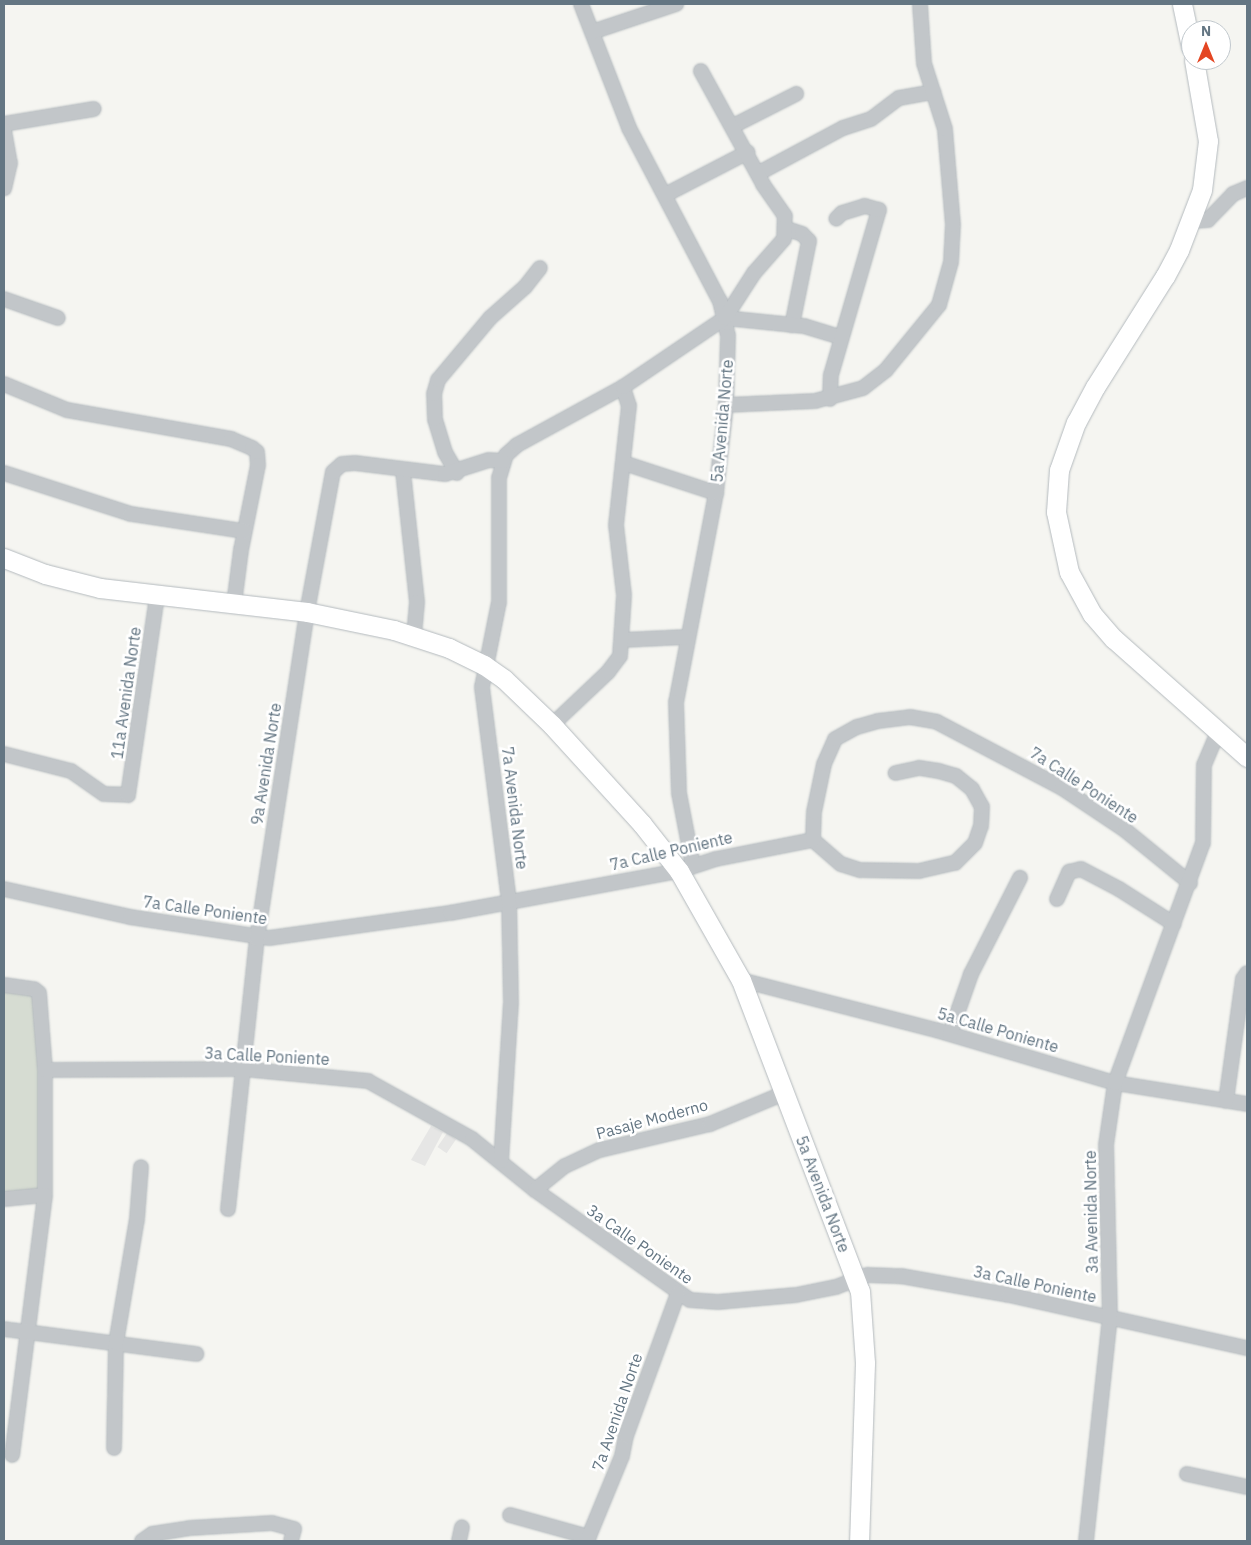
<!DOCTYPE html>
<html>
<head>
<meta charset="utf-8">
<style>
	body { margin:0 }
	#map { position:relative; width:1251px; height:1545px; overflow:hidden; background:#f5f5f1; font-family:"IBM Plex Sans",sans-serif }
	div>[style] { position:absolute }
	.built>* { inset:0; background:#e6e6e5; transform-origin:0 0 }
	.green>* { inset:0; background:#d6dcd2 }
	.roads { filter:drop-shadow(0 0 1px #b4babe) drop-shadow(0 0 1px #b4babe) }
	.street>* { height:14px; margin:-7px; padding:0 7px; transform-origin:7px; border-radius:7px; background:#c2c6c9 }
	.secondary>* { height:19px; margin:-9.5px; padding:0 9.5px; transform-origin:9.5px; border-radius:9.5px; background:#fff }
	span { translate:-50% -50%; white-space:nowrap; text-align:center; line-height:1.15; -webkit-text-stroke:5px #fff; paint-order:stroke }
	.street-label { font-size:16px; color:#647683 }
	.frame { position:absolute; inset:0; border:5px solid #647683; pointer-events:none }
	.north { position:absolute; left:1181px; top:20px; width:50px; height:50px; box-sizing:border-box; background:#fff; border:1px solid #c1c8cd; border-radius:50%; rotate:0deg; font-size:14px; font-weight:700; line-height:20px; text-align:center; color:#647683 }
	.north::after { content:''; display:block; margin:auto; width:18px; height:22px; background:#e44622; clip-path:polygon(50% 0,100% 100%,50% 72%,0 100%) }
</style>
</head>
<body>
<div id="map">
	<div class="built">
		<div style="clip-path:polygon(431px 1126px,443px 1132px,425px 1166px,411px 1160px)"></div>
		<div style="left:447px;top:1133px;width:11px;height:17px;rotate:34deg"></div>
	</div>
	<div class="green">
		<div style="clip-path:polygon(4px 985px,39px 993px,43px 1192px,4px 1196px)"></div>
	</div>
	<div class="roads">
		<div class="street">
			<div style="left:581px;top:4px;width:133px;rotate:68.8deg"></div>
			<div style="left:629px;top:128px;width:195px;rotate:62.3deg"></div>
			<div style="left:720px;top:301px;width:36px;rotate:77deg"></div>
			<div style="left:728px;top:336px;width:69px;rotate:91.7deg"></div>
			<div style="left:726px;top:405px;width:89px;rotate:96.5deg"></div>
			<div style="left:716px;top:493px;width:213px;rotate:100.8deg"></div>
			<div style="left:676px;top:702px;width:91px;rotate:88.1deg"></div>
			<div style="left:679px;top:793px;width:74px;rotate:79.1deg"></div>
			<div style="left:592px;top:32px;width:89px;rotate:-18.4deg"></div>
			<div style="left:4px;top:124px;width:91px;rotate:-9.5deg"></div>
			<div style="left:733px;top:126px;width:71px;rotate:-26.9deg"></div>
			<div style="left:4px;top:130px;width:34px;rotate:80deg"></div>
			<div style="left:10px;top:163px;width:26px;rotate:103deg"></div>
			<div style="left:759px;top:173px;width:95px;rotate:-28.2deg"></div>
			<div style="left:843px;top:128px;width:29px;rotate:-18deg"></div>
			<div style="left:871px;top:119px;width:35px;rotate:-37deg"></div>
			<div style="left:899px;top:98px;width:35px;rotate:-10deg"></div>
			<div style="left:665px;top:195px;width:93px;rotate:-27.4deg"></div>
			<div style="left:1191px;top:221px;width:17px;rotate:-3deg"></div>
			<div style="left:1208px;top:220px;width:36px;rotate:-46deg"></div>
			<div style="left:1233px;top:194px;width:15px;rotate:-23deg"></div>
			<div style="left:787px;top:229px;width:16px;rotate:18deg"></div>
			<div style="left:802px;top:234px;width:10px;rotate:45deg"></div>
			<div style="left:809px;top:241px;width:86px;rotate:101.4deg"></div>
			<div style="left:4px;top:299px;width:57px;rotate:19.4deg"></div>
			<div style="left:725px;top:318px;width:79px;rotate:5.8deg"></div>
			<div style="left:804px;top:326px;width:39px;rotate:17deg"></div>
			<div style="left:4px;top:384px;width:68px;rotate:22.4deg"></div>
			<div style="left:67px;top:410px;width:167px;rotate:10deg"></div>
			<div style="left:231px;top:439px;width:23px;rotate:23deg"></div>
			<div style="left:252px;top:448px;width:6px;rotate:39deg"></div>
			<div style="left:257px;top:452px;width:13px;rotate:86deg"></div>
			<div style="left:258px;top:465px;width:87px;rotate:101.3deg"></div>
			<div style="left:241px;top:550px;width:54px;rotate:97.4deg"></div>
			<div style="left:830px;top:399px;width:24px;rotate:-88deg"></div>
			<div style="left:831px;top:375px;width:172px;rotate:-73.8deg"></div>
			<div style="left:879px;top:210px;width:15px;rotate:-164deg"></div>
			<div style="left:865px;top:206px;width:24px;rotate:163deg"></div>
			<div style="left:842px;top:213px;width:8px;rotate:135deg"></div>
			<div style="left:726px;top:405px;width:89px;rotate:-2.6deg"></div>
			<div style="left:815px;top:401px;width:50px;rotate:-15.2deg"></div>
			<div style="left:863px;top:388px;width:29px;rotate:-38deg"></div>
			<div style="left:886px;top:370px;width:84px;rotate:-50.8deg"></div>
			<div style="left:939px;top:305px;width:45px;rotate:-74.4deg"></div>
			<div style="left:951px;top:262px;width:37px;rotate:-87deg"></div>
			<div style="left:953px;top:225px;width:96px;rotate:-94.8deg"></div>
			<div style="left:945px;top:129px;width:69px;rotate:-107.7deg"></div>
			<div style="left:924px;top:63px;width:59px;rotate:-93.9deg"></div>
			<div style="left:624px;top:463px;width:97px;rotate:18.1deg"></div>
			<div style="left:403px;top:471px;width:132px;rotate:83.9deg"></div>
			<div style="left:417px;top:602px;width:34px;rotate:95deg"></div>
			<div style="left:4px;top:473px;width:133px;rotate:17.9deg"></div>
			<div style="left:131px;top:514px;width:114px;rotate:8.6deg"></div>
			<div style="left:457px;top:473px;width:24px;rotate:-120deg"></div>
			<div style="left:445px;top:452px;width:34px;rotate:-107deg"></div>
			<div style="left:435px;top:419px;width:25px;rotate:-92deg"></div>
			<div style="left:434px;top:394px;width:15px;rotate:-74deg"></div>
			<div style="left:438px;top:380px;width:81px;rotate:-50deg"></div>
			<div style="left:490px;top:318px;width:47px;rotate:-41.5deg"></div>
			<div style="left:525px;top:287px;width:24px;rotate:-52deg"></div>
			<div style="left:622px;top:640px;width:64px;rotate:-2.7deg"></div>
			<div style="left:552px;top:725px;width:77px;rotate:-43.4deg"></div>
			<div style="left:608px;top:672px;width:20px;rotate:-53deg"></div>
			<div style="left:620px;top:656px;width:61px;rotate:-86.2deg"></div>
			<div style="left:624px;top:595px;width:70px;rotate:-96.5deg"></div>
			<div style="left:616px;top:525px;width:120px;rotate:-83.8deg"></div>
			<div style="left:629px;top:406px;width:20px;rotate:-108deg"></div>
			<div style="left:4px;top:754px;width:69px;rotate:14.2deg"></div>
			<div style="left:71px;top:771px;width:40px;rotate:34.9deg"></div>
			<div style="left:104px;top:794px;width:24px;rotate:2deg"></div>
			<div style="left:128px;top:795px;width:201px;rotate:-81.7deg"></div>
			<div style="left:813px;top:840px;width:37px;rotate:41deg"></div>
			<div style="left:841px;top:864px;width:20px;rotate:18deg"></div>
			<div style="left:860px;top:870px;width:59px;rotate:1deg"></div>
			<div style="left:919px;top:871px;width:37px;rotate:-13deg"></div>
			<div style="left:955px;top:863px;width:28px;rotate:-45deg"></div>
			<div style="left:975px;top:843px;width:18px;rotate:-71deg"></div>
			<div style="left:981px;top:826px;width:19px;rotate:-87deg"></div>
			<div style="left:982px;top:807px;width:21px;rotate:-119deg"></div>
			<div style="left:972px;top:789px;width:21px;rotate:-141deg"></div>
			<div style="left:956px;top:776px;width:18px;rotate:-164deg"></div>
			<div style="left:939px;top:771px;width:20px;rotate:-171deg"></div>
			<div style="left:919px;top:768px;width:24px;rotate:168deg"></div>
			<div style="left:4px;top:889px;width:129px;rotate:12.5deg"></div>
			<div style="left:130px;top:917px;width:141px;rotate:8.6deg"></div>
			<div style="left:269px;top:938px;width:183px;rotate:-7.9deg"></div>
			<div style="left:450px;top:913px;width:233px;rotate:-10.4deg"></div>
			<div style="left:679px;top:871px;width:39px;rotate:-18deg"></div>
			<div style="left:716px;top:859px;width:99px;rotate:-11.1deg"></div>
			<div style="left:813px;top:840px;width:28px;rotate:-88deg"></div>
			<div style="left:814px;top:812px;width:49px;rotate:-78.2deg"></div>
			<div style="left:824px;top:764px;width:27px;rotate:-66deg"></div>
			<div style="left:835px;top:739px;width:25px;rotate:-29deg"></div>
			<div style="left:857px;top:727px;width:22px;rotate:-16deg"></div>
			<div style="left:878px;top:721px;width:32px;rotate:-7deg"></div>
			<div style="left:910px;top:717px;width:27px;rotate:10deg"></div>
			<div style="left:937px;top:722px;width:141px;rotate:27.8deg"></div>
			<div style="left:1062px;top:788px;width:76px;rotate:33.7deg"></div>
			<div style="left:1125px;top:830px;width:84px;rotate:39.2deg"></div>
			<div style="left:1057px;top:899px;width:30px;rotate:-66deg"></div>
			<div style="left:1069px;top:872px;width:12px;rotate:-14deg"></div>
			<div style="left:1081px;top:869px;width:43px;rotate:27.8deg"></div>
			<div style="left:1119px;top:889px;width:65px;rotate:32.5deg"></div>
			<div style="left:741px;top:980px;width:201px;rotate:14.4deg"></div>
			<div style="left:936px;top:1030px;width:187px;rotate:16.5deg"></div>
			<div style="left:1115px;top:1083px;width:134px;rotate:9deg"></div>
			<div style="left:4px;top:985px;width:30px;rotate:8deg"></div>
			<div style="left:34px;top:989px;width:6px;rotate:39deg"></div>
			<div style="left:39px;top:993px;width:77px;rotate:85.5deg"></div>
			<div style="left:45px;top:1070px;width:125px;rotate:90deg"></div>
			<div style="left:45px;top:1195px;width:262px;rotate:97.2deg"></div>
			<div style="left:950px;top:1034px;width:64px;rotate:-70.7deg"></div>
			<div style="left:971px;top:974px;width:108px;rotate:-63deg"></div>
			<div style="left:45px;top:1070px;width:198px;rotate:-0.3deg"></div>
			<div style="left:243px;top:1069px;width:126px;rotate:5.5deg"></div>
			<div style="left:368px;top:1081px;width:119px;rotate:29.1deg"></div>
			<div style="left:472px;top:1139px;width:81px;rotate:39deg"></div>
			<div style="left:535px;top:1190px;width:190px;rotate:35.4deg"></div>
			<div style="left:690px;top:1300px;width:28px;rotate:4deg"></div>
			<div style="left:718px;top:1302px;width:78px;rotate:-5.1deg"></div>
			<div style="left:796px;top:1295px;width:41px;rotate:-11.3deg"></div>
			<div style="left:836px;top:1287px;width:34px;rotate:-21deg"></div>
			<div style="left:868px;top:1275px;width:33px;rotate:2deg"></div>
			<div style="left:901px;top:1276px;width:110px;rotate:10deg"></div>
			<div style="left:1009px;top:1295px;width:244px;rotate:12.6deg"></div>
			<div style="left:1226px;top:1101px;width:123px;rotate:-82.1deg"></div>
			<div style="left:1243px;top:979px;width:7px;rotate:-56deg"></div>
			<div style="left:501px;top:1161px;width:158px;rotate:-86.4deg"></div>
			<div style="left:511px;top:1003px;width:102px;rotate:-91.1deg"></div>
			<div style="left:509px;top:901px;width:216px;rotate:-97.2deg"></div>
			<div style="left:482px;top:687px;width:87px;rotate:-78.7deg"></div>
			<div style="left:499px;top:602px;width:124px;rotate:-90deg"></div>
			<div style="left:499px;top:478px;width:24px;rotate:-73deg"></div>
			<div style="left:506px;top:455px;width:15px;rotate:-42deg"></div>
			<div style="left:517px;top:445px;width:121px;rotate:-28.7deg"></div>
			<div style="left:623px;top:387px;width:123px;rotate:-34.1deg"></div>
			<div style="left:725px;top:318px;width:54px;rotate:-57.2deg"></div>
			<div style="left:754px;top:273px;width:45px;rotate:-48.6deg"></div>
			<div style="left:784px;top:239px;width:23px;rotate:-88deg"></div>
			<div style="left:785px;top:216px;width:39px;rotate:-125deg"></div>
			<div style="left:763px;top:184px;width:129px;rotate:-118.8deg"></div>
			<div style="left:535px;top:1190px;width:38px;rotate:-39deg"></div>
			<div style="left:565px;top:1166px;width:38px;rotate:-25deg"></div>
			<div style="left:600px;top:1150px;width:113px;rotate:-13.3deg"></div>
			<div style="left:710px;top:1124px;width:81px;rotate:-22.5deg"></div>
			<div style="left:4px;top:1199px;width:41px;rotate:-5.6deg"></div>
			<div style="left:228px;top:1209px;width:272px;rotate:-83.9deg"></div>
			<div style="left:257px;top:939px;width:331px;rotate:-81.3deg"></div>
			<div style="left:307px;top:612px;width:142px;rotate:-79.5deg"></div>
			<div style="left:333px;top:472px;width:12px;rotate:-42deg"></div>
			<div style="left:342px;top:464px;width:13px;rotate:-4deg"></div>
			<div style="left:355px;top:463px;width:91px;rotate:7deg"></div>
			<div style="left:445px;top:474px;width:46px;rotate:-17.7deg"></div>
			<div style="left:489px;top:460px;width:14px;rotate:4deg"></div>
			<div style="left:4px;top:1329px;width:194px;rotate:7.4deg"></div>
			<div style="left:114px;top:1448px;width:105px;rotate:-88.9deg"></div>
			<div style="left:116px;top:1343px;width:126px;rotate:-80.4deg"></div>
			<div style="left:137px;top:1219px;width:52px;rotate:-85.6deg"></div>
			<div style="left:1187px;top:1474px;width:61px;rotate:12.2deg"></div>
			<div style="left:510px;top:1515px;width:82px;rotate:15.6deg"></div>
			<div style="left:142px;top:1541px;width:12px;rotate:-35deg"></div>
			<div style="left:152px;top:1534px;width:38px;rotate:-9deg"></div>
			<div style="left:190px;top:1528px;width:82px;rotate:-3.5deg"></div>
			<div style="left:272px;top:1523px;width:23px;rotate:15deg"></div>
			<div style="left:294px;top:1529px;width:12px;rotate:104deg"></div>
			<div style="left:459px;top:1541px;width:14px;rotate:-78deg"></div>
			<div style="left:587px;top:1541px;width:92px;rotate:-67.6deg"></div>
			<div style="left:622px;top:1456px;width:20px;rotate:-79deg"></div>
			<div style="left:626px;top:1436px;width:152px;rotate:-70deg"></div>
			<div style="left:1086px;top:1541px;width:224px;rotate:-83.9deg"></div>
			<div style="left:1110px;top:1318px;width:173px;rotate:-91.3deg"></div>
			<div style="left:1106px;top:1145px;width:63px;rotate:-81.7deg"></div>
			<div style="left:1115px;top:1083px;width:256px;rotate:-69.9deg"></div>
			<div style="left:1203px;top:843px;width:78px;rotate:-89.3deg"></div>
			<div style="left:1204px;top:765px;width:38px;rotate:-67deg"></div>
		</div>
		<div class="secondary">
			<div style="left:1182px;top:4px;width:44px;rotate:78.2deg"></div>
			<div style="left:1194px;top:60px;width:82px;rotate:80.2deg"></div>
			<div style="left:1208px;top:141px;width:49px;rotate:97deg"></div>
			<div style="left:1202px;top:190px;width:64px;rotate:111deg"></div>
			<div style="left:1179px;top:250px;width:30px;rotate:118deg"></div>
			<div style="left:1165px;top:276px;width:131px;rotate:122.2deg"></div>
			<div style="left:1095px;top:387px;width:40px;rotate:118deg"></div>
			<div style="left:1076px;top:422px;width:51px;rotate:109.5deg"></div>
			<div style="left:1059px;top:470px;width:42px;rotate:94.1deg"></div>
			<div style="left:1056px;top:512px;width:61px;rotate:77.8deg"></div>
			<div style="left:1069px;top:572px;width:48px;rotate:61.3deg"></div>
			<div style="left:1092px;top:614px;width:33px;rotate:49deg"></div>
			<div style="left:1114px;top:639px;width:178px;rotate:41.6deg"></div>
			<div style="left:4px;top:558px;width:44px;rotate:21.3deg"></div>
			<div style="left:45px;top:574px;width:57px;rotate:14.3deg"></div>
			<div style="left:100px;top:588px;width:208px;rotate:6.6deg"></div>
			<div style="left:307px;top:612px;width:89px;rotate:11.7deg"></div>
			<div style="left:394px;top:630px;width:58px;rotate:18.1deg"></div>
			<div style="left:449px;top:648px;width:39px;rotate:26deg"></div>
			<div style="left:484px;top:665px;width:24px;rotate:35deg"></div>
			<div style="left:504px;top:679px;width:66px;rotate:43.8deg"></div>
			<div style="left:552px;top:725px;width:134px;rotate:47.7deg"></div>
			<div style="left:642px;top:824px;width:60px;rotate:51.8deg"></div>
			<div style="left:679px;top:871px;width:125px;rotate:60.4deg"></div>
			<div style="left:741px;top:980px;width:333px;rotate:69.1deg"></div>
			<div style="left:860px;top:1291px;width:72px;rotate:86deg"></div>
			<div style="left:865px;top:1363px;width:178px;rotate:91.9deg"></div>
		</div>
	</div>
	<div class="street-label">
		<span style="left:722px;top:421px;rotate:-85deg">5a Avenida Norte</span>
		<span style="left:126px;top:693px;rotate:-82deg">11a Avenida Norte</span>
		<span style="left:266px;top:764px;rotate:-81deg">9a Avenida Norte</span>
		<span style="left:1084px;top:785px;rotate:33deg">7a Calle Poniente</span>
		<span style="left:515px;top:808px;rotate:83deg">7a Avenida Norte</span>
		<span style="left:671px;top:851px;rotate:-13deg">7a Calle Poniente</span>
		<span style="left:205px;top:910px;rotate:8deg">7a Calle Poniente</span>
		<span style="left:998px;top:1030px;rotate:16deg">5a Calle Poniente</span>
		<span style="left:267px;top:1056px;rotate:3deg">3a Calle Poniente</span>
		<span style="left:652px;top:1119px;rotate:-15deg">Pasaje Moderno</span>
		<span style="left:823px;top:1194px;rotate:69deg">5a Avenida Norte</span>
		<span style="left:1091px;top:1212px;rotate:-91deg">3a Avenida Norte</span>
		<span style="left:640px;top:1244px;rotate:35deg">3a Calle Poniente</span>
		<span style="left:1035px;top:1284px;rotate:12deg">3a Calle Poniente</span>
		<span style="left:617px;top:1412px;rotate:-71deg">7a Avenida Norte</span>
	</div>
	<div class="frame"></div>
	<div class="north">N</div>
</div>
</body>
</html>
